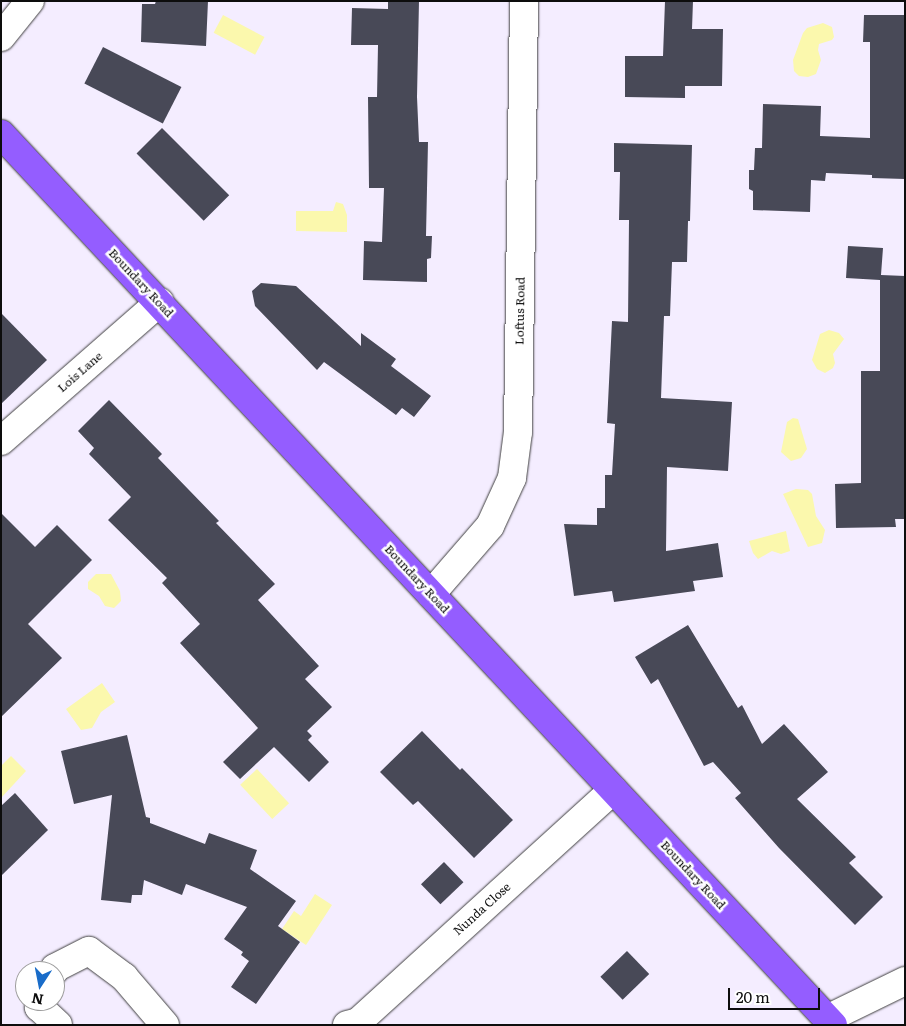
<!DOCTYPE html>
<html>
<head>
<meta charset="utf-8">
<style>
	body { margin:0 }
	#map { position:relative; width:906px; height:1026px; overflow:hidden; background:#f4edff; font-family:Literata,serif }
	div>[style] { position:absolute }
	.water>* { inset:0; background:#fbf8ad; transform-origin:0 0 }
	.building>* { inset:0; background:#484957; transform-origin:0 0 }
	.roads { filter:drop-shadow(0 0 1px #404040) drop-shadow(0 0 1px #404040) }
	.minor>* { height:28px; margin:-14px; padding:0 14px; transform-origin:14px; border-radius:14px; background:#fff }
	.primary>* { height:28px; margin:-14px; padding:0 14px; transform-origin:14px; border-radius:14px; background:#945dff }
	span { translate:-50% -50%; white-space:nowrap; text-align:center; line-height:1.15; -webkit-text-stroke:5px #fff; paint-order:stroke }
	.street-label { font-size:12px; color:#0d0d0d }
	.frame { position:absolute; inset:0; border:2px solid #0d0d0d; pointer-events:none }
	.north { position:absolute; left:15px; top:961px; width:50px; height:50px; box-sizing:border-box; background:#fff; border:1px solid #9e9e9e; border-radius:50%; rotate:191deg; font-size:14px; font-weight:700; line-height:20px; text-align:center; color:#0d0d0d }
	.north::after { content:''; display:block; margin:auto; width:18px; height:22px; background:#196cc9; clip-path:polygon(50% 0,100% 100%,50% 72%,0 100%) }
	.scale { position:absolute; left:728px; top:988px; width:92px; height:22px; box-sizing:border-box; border:2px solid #0d0d0d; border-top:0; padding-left:6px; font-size:15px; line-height:18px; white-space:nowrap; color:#0d0d0d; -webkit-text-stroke:4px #fff; paint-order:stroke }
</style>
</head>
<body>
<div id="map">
	<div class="water">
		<div style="left:223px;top:15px;width:47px;height:20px;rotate:28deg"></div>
		<div style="clip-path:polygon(823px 23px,832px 27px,834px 37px,832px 40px,819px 44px,818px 50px,821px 60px,816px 74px,808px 77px,799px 76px,794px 71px,793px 60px,803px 33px,807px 28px)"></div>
		<div style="clip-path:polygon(336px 202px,343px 204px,347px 215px,347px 232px,296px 231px,296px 211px,333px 211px)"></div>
		<div style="clip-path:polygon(829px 330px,839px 333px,844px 339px,833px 354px,835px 363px,833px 368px,825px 373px,817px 369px,812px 360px,820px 334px)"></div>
		<div style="clip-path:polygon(793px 418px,798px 419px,807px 449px,801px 458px,791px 461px,781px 452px,787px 422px)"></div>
		<div style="clip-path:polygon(796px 489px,808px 490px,812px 494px,816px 516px,825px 530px,822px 543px,808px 547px,783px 494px)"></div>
		<div style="clip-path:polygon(786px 531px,790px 551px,781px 554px,772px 551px,758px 559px,753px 553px,749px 541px)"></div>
		<div style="clip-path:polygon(96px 574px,111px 574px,120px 591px,121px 601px,114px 608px,105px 606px,99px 596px,88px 589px,88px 582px)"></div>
		<div style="clip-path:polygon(102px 683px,115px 702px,101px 712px,92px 728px,81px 730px,66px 709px)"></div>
		<div style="clip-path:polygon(11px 756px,26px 771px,1px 798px,1px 766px)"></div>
		<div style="left:257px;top:769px;width:47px;height:23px;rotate:47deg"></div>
		<div style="clip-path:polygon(315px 894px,332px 905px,306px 945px,282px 929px,294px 911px,301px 916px)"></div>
	</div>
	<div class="building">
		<div style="clip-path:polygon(156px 1px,208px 1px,206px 46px,141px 42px,142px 4px,155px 4px)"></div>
		<div style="clip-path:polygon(388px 1px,419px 1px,417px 97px,419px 142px,428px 142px,426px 236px,432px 236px,431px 258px,427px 259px,427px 282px,363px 280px,364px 241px,382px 242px,384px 188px,369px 188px,368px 97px,377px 97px,378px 45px,351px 45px,352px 8px,388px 9px)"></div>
		<div style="clip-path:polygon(665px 1px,693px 1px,692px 29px,723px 29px,722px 86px,685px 86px,685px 98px,625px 97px,625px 56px,663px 56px)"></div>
		<div style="clip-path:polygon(864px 15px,905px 15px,905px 179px,872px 178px,872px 175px,826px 173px,825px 181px,811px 180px,810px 212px,753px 210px,753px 191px,749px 189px,749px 170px,754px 170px,755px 148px,762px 148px,763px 104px,821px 106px,820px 136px,870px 138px,870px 42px,863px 42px)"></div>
		<div style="left:103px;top:47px;width:88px;height:41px;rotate:27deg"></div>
		<div style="left:162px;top:128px;width:95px;height:36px;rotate:45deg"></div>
		<div style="clip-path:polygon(614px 143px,692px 145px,690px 221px,688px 221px,687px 262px,672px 262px,670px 316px,664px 316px,661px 398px,732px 402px,728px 471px,667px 467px,666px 551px,718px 543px,723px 577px,693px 581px,695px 591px,614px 602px,612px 591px,574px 596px,564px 524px,597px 525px,597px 508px,605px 508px,605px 475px,612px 475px,615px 424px,607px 423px,612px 321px,628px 322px,629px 220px,619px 220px,620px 172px,614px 172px)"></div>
		<div style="clip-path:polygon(848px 246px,883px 248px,881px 275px,905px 276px,905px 519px,895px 519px,896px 527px,836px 528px,835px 484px,861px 483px,861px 371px,880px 371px,880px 280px,846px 278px)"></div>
		<div style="clip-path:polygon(261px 283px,296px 286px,361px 346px,361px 333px,396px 359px,391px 366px,431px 396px,414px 417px,402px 408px,396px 415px,324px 362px,317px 370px,255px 306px,252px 291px)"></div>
		<div style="clip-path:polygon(1px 313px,47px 360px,1px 404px)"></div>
		<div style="clip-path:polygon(109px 400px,162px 454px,158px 458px,219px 521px,216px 523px,275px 584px,258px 600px,319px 666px,305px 679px,332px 707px,307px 731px,312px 736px,308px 740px,329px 762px,309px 782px,274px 747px,240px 779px,223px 762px,258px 728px,180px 643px,200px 624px,162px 583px,167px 578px,108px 520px,131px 497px,89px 454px,94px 448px,78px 431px)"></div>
		<div style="clip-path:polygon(1px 513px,35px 547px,57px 525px,92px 560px,28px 624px,62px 658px,1px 717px)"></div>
		<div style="clip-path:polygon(688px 625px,738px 708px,742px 705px,762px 744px,784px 724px,828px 772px,797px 799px,856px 857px,849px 863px,883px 897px,855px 925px,779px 848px,735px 798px,741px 793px,713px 762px,704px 766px,658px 679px,651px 684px,635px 657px)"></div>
		<div style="clip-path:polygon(422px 731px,460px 770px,462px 768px,513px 820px,474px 858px,418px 801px,413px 805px,380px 772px)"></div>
		<div style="clip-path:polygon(127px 735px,146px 817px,150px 818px,150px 823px,205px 844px,209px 833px,257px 850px,250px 869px,296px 901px,278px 926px,300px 942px,256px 1004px,231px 987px,249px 961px,241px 955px,243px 952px,224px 939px,247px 907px,186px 884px,182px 895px,144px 880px,142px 895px,132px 895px,131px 903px,101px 900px,112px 795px,74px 804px,61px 751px)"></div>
		<div style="clip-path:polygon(15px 793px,48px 830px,1px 876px,1px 806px)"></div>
		<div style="left:444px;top:862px;width:28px;height:32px;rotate:46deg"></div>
		<div style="left:627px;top:951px;width:32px;height:37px;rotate:46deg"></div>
	</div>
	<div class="roads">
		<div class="minor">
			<div style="left:1px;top:37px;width:46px;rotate:-51.1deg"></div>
			<div style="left:1px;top:441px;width:211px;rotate:-41.2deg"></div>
			<div style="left:431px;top:594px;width:90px;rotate:-49.1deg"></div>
			<div style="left:490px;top:526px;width:53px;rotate:-65.4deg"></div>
			<div style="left:512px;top:478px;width:46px;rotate:-82.6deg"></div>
			<div style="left:518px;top:432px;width:431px;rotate:-89.2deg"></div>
			<div style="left:54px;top:971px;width:3px;rotate:-72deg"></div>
			<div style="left:55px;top:968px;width:38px;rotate:-27deg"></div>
			<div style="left:89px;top:951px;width:44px;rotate:36.6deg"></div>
			<div style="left:124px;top:977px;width:63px;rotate:49.5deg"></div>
			<div style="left:42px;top:1001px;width:7px;rotate:117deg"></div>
			<div style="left:39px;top:1007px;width:26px;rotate:43deg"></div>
			<div style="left:827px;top:1019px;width:87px;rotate:-26deg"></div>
			<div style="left:347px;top:1025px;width:11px;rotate:-15deg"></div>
			<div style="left:358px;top:1022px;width:345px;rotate:-42.3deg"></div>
		</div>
		<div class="primary">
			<div style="left:1px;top:134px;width:1219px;rotate:46.96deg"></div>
		</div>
	</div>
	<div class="street-label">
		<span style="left:141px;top:283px;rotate:47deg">Boundary Road</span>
		<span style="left:520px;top:311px;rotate:-89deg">Loftus Road</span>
		<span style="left:80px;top:372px;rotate:-41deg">Lois Lane</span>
		<span style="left:417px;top:579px;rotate:47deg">Boundary Road</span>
		<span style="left:693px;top:875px;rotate:47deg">Boundary Road</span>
		<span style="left:482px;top:909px;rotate:-42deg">Nunda Close</span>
	</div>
	<div class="frame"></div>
	<div class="north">N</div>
	<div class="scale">20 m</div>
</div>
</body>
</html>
